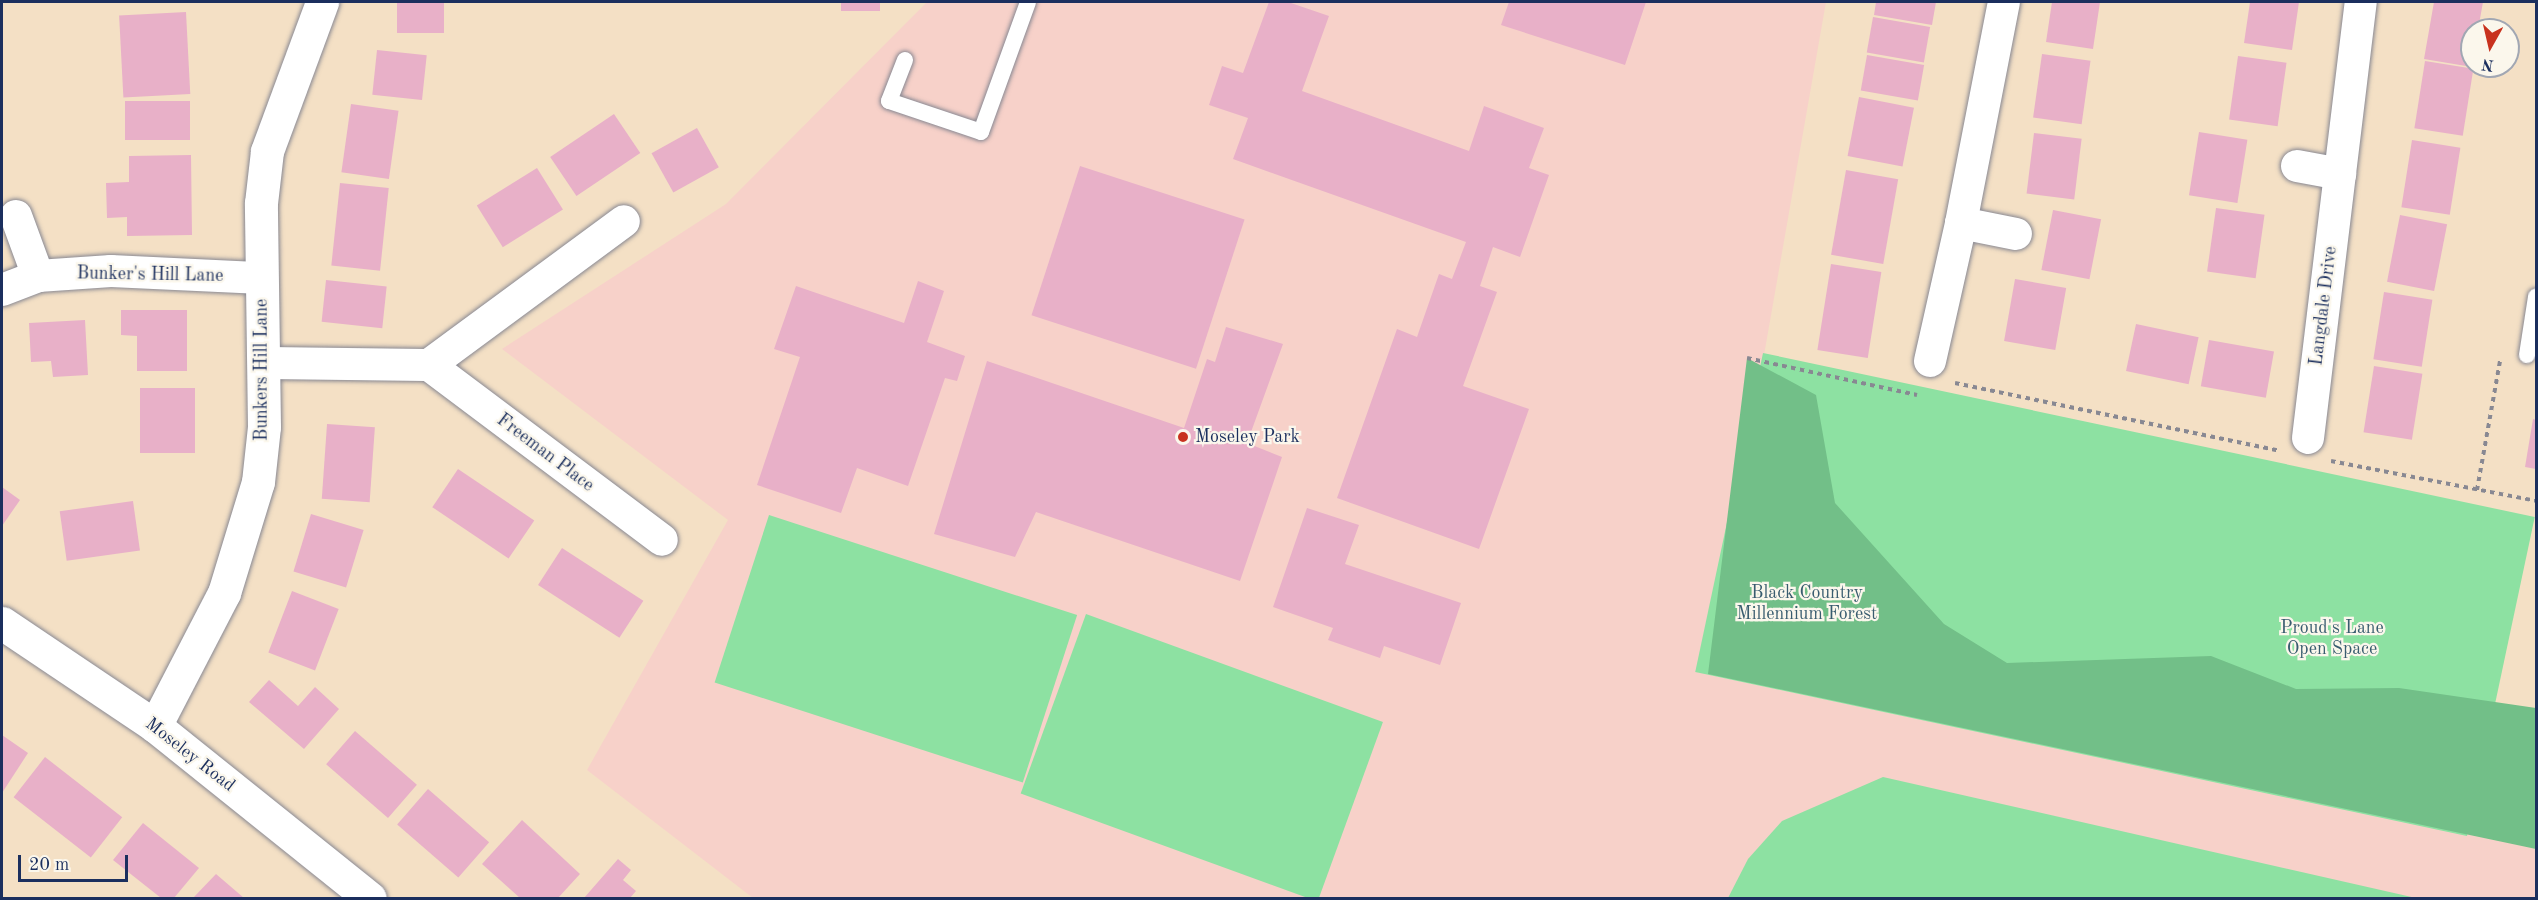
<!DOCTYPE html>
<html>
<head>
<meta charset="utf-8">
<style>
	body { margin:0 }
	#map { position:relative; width:2538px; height:900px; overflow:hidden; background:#f4e0c5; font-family:"Old Standard TT",serif }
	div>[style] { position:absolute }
	.built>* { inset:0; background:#f7d1c9 }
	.green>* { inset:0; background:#8de1a2; transform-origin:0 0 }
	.forest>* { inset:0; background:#72bf88 }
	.building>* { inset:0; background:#e8b0c8; transform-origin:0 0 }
	.path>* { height:4px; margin-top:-2px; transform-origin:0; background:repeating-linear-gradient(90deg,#888892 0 4.5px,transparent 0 9px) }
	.roads { filter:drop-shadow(0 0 2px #888892) drop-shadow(0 0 2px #888892) }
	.service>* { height:16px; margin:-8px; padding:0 8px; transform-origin:8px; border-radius:8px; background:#fff }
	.minor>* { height:32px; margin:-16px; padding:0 16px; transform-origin:16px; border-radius:16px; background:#fff }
	.tertiary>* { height:33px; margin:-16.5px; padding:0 16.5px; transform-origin:16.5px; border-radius:16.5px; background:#fff }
	.dots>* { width:16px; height:16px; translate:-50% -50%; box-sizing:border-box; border:3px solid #fbf7ec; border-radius:50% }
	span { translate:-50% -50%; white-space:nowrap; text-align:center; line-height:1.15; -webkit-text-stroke:4.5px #fbf7ec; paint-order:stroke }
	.street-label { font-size:18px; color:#1b2f5e }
	.poi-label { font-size:18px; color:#1b2f5e }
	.left { translate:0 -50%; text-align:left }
	.park-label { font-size:18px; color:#385c6f }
	.frame { position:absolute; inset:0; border:3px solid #1b2f5e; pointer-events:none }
	.north { position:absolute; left:2460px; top:18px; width:60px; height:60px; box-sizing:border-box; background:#fbf7ec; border:2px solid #a1a7b3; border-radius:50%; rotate:188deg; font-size:16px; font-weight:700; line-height:24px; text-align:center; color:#1b2f5e }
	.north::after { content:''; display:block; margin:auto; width:21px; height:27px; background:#c8321e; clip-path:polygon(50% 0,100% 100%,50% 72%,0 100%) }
	.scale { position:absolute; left:18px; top:855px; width:110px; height:27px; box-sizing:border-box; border:3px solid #1b2f5e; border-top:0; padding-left:8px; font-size:18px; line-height:21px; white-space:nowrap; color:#1b2f5e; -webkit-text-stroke:4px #fbf7ec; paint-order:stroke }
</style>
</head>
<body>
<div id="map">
	<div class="built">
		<div style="clip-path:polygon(927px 2px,1826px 2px,1708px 674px,2536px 849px,2536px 898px,753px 898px,587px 770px,728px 520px,502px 349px,726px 204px)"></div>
	</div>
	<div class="green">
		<div style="left:1763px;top:353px;width:789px;height:326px;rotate:12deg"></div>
		<div style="left:769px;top:515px;width:324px;height:176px;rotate:18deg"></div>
		<div style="left:1086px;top:614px;width:316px;height:191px;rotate:20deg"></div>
		<div style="clip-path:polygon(1883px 777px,2416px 898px,1728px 898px,1748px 859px,1782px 821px)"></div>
	</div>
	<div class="forest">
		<div style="clip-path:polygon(1747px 358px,1816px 395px,1835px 503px,1944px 624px,2007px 663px,2211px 656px,2296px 689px,2399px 688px,2536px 708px,2536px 849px,1708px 674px)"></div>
	</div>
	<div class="building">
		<div style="left:397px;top:2px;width:47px;height:31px"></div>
		<div style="left:841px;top:2px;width:39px;height:9px"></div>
		<div style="clip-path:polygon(1269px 2px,1288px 2px,1329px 16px,1302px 91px,1469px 151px,1484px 106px,1544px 128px,1529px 168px,1549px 175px,1520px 257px,1493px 247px,1480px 286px,1497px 292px,1463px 386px,1529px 409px,1479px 549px,1337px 498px,1397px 329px,1417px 337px,1439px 274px,1452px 279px,1466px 242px,1233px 159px,1248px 118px,1209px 105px,1222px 66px,1243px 73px)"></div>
		<div style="clip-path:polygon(1509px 2px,1646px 2px,1625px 65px,1501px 25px)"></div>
		<div style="clip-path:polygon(1876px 2px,1936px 2px,1932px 25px,1874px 15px)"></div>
		<div style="clip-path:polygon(2052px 2px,2100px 2px,2093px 49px,2046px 42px)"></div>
		<div style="clip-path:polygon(2250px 2px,2299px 2px,2292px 50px,2244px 43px)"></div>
		<div style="clip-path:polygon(2434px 2px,2483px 2px,2478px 30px,2472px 30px,2472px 67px,2424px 59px)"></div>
		<div style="left:186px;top:12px;width:82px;height:67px;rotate:87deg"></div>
		<div style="left:1873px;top:17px;width:58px;height:36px;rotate:10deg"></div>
		<div style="left:377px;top:50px;width:50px;height:45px;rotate:6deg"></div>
		<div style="left:2042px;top:54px;width:49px;height:64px;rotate:8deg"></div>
		<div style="left:1867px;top:55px;width:58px;height:36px;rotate:10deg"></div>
		<div style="left:2238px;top:56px;width:49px;height:64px;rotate:8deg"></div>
		<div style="left:2425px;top:61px;width:49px;height:68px;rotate:9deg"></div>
		<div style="left:1859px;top:97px;width:56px;height:60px;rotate:11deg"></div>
		<div style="left:125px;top:101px;width:65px;height:39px"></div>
		<div style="left:351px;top:104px;width:48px;height:69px;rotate:8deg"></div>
		<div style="left:614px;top:114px;width:47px;height:77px;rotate:56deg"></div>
		<div style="left:697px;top:128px;width:45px;height:52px;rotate:61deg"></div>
		<div style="left:2199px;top:132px;width:49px;height:64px;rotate:9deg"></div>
		<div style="left:2034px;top:133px;width:48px;height:61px;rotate:7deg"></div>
		<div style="left:2412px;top:140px;width:49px;height:68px;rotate:9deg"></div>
		<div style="clip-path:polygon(191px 155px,192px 235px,127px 236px,127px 217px,107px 218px,106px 183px,129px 182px,129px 156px)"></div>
		<div style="left:1080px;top:166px;width:173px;height:157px;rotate:18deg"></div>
		<div style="left:537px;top:168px;width:49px;height:71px;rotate:58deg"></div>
		<div style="left:1846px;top:170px;width:53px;height:86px;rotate:10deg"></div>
		<div style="left:340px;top:183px;width:49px;height:83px;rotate:6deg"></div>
		<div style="left:2216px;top:208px;width:49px;height:64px;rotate:8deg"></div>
		<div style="left:2053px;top:210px;width:49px;height:61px;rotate:11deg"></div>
		<div style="left:2400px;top:215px;width:48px;height:68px;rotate:11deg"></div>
		<div style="left:1831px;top:264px;width:51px;height:87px;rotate:9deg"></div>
		<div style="left:2015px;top:279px;width:52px;height:63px;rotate:10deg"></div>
		<div style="left:326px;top:280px;width:61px;height:42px;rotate:6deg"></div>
		<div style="clip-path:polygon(918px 281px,944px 291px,927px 342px,965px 356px,957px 381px,945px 378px,908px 486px,857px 468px,841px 513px,757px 485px,800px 357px,774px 349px,796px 286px,904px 323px)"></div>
		<div style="left:2384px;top:292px;width:49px;height:68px;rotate:9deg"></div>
		<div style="clip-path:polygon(121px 310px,187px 310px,187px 371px,137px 371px,137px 336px,121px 335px)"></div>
		<div style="clip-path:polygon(85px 320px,88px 375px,53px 377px,51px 361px,31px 362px,29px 323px)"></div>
		<div style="left:2136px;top:324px;width:64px;height:48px;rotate:12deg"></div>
		<div style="clip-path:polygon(1226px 327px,1283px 344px,1247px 443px,1282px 457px,1240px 581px,1036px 512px,1015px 557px,934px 534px,987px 361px,1184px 428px,1207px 359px,1215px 362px)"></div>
		<div style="left:2209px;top:340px;width:66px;height:47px;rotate:10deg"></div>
		<div style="left:2374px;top:366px;width:49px;height:67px;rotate:9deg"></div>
		<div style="left:140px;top:388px;width:55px;height:65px"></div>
		<div style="clip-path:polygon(2533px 419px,2536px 420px,2536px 469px,2525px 467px)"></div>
		<div style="left:327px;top:424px;width:48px;height:75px;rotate:4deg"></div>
		<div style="left:458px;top:469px;width:92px;height:46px;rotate:34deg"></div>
		<div style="clip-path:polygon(2px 487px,20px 500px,2px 526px)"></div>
		<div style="left:133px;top:501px;width:50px;height:74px;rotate:82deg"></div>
		<div style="clip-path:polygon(1307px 508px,1359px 525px,1345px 564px,1461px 603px,1440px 665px,1384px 646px,1380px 658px,1328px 640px,1333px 628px,1273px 607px)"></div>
		<div style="left:311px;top:514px;width:55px;height:60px;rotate:17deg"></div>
		<div style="left:562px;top:548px;width:97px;height:44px;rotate:33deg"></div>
		<div style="left:292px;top:591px;width:50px;height:66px;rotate:21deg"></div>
		<div style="clip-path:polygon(269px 680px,298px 706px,315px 687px,339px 709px,304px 749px,249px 702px)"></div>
		<div style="left:355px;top:731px;width:82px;height:44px;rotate:41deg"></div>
		<div style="clip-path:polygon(2px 735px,28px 753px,2px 793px)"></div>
		<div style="left:45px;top:757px;width:98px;height:51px;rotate:38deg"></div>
		<div style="left:428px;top:789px;width:81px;height:47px;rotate:41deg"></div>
		<div style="clip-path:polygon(522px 820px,580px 874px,558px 898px,520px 898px,482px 864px)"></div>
		<div style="clip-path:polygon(143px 823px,199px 868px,174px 898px,161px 898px,113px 860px)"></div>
		<div style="clip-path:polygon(618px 859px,631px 870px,623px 880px,636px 891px,630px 898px,584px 898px)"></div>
		<div style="clip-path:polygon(216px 874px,244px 898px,193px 898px)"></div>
	</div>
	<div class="path">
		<div style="left:1747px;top:358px;width:174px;rotate:12.3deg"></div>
		<div style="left:1955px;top:383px;width:329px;rotate:11.8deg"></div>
		<div style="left:2331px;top:461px;width:209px;rotate:11deg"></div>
		<div style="left:2477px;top:490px;width:131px;rotate:-79.9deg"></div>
	</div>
	<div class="roads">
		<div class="service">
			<div style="left:905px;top:60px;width:44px;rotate:111.3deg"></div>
			<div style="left:889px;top:101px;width:97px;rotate:18.6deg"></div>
			<div style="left:981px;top:132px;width:138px;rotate:-70.1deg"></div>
			<div style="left:2527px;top:355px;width:59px;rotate:-81.2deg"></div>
		</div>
		<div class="minor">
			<div style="left:2297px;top:166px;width:44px;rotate:10.5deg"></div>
			<div style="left:16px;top:216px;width:64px;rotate:69.9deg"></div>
			<div style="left:1961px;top:223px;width:56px;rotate:11.3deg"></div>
			<div style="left:2px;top:290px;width:39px;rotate:-21deg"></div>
			<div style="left:38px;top:276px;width:73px;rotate:-3.9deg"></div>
			<div style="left:111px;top:271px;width:151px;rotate:2.7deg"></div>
			<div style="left:1930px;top:361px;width:141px;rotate:-77.3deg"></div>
			<div style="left:1961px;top:223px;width:225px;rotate:-79deg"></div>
			<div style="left:265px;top:363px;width:164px;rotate:0.7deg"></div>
			<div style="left:429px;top:365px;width:242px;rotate:-36.4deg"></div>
			<div style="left:429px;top:365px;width:291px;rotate:36.9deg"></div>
			<div style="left:2308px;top:438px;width:439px;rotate:-83.1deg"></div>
		</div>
		<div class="tertiary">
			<div style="left:2px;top:623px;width:184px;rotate:33.9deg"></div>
			<div style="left:155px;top:726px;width:275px;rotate:38.7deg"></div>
			<div style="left:155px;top:726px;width:150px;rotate:-62.6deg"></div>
			<div style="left:224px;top:593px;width:116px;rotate:-73deg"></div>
			<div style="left:258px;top:482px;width:55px;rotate:-83.8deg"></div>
			<div style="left:264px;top:427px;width:224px;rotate:-90.8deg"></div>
			<div style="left:261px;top:203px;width:52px;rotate:-83.4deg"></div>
			<div style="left:267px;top:151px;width:159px;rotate:-69.7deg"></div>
		</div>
	</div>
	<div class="dots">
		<div style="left:1183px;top:437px;background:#c8321e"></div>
	</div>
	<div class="street-label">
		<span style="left:150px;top:275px;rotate:1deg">Bunker's Hill Lane</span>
		<span style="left:2324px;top:306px;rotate:-83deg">Langdale Drive</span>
		<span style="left:262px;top:370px;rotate:-90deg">Bunkers Hill Lane</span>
		<span style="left:545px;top:453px;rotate:37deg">Freeman Place</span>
		<span style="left:190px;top:755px;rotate:38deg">Moseley Road</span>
	</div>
	<div class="poi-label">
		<span class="left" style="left:1195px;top:437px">Moseley Park</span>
	</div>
	<div class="park-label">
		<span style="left:1807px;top:604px">Black Country<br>Millennium Forest</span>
		<span style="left:2332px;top:639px">Proud's Lane<br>Open Space</span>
	</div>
	<div class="frame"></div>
	<div class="north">N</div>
	<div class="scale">20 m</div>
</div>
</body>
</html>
